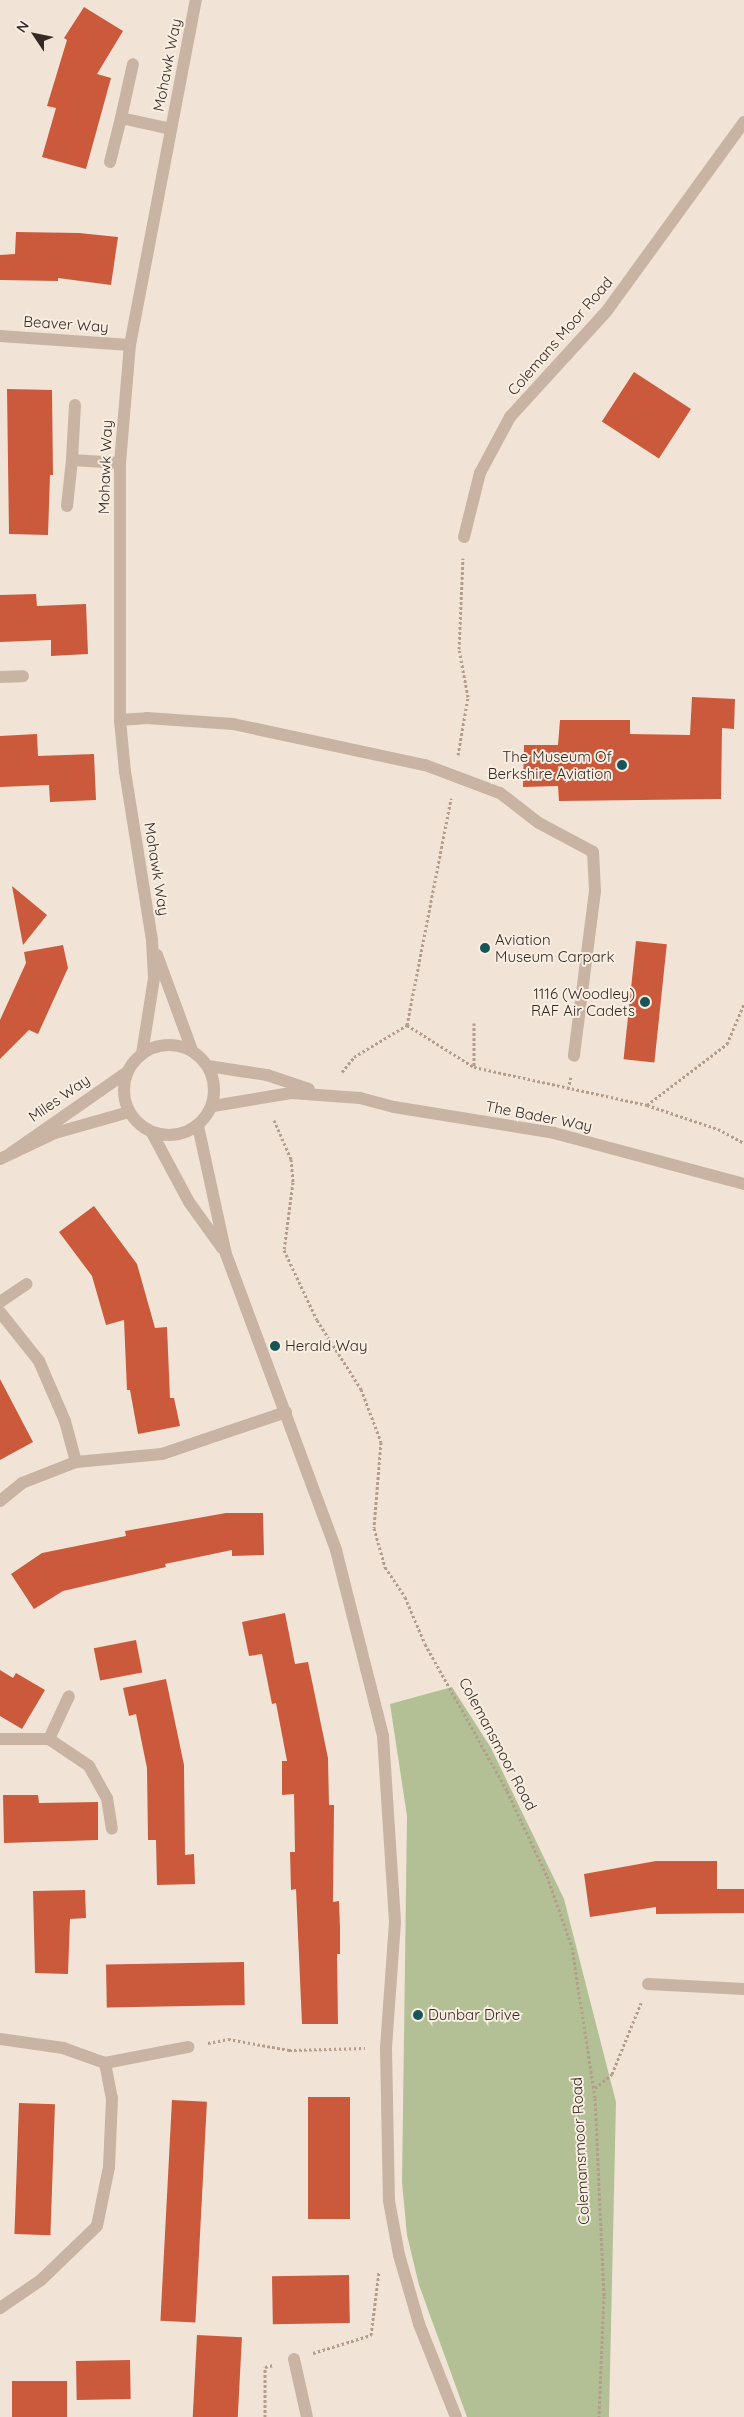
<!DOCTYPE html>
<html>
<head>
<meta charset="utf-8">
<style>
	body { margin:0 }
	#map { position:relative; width:744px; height:2417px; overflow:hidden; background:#f1e4d6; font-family:Quicksand,sans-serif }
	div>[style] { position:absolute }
	.green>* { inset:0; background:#b3c096 }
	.building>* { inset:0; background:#ca5a3b; transform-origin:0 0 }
	.path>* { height:3px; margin-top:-1.5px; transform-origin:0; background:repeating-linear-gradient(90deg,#b59d8c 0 2.5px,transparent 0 5px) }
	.service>* { height:12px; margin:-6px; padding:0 6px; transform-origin:6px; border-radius:6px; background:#c9b3a2 }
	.minor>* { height:12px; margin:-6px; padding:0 6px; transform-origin:6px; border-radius:6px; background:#c9b3a2 }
	.tertiary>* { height:12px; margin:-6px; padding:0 6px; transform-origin:6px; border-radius:6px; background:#c9b3a2 }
	.tertiary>.ring { margin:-6px; padding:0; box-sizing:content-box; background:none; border:12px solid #c9b3a2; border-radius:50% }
	.dots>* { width:14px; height:14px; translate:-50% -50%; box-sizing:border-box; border:2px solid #f9eee2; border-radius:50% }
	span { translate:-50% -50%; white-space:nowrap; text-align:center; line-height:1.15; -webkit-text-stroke:4px #f9eee2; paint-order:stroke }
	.street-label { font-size:15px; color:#342925 }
	.poi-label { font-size:15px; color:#342925 }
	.right { translate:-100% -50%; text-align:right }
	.left { translate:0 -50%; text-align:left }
	.north { position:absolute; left:10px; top:10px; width:50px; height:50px; -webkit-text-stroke:4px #f9eee2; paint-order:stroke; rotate:304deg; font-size:14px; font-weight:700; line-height:20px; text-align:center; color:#342925 }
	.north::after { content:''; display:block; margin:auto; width:18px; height:22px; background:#342925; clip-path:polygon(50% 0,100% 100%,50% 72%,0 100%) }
</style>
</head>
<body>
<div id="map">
	<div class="green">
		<div style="clip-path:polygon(452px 1687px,491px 1748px,564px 1899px,616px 2102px,609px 2417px,467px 2417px,419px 2285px,407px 2235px,402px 2182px,407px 1816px,390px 1704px)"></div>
	</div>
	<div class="building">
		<div style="clip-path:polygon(84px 7px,123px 31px,97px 74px,111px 78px,86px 169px,42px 157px,56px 108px,47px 106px,67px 40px,64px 38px)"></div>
		<div style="clip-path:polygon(16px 232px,79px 233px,118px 237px,111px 285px,58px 278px,58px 281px,0 280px,0 255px,15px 254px)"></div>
		<div style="left:634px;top:372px;width:68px;height:59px;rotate:33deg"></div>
		<div style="clip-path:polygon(7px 389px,52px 390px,53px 475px,50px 475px,48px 535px,9px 534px)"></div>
		<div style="clip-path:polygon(36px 594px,37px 606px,86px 604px,88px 654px,51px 656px,51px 640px,0 642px,0 595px)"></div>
		<div style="clip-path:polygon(692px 697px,735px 699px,734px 729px,722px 728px,721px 799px,559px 801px,558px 786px,523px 787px,524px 745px,558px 745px,560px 720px,630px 720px,630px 734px,690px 735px)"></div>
		<div style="clip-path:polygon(37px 734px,38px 756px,94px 754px,96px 800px,50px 802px,49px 785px,0 787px,0 736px)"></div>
		<div style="clip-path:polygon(12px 886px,47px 915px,23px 945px)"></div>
		<div style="left:636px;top:941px;width:31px;height:119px;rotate:6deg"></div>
		<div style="clip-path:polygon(63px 945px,68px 968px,38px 1034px,29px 1030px,0 1059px,0 1020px,26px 963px,24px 952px)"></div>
		<div style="clip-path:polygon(94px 1206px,137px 1264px,155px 1328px,167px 1327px,170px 1398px,174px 1398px,180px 1426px,138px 1434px,130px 1390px,127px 1390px,124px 1320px,106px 1325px,92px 1276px,59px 1232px)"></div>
		<div style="clip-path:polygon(0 1379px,33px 1442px,0 1460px)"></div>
		<div style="clip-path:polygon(226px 1513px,263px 1513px,264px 1555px,232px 1556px,232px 1550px,165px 1564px,166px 1567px,63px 1591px,34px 1609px,11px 1574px,42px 1553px,126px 1536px,125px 1531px)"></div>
		<div style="clip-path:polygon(285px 1613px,295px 1664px,308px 1662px,328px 1758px,329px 1805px,334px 1805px,333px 1902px,339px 1901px,340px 1928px,340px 1954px,337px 1954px,338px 2024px,302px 2024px,296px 1889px,291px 1890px,290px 1852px,295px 1852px,294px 1794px,282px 1795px,282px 1761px,287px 1761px,276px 1703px,272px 1704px,262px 1654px,249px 1656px,242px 1622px)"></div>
		<div style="left:136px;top:1640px;width:33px;height:43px;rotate:79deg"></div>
		<div style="clip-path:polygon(0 1670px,13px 1678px,16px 1673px,45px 1690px,22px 1729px,0 1716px)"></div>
		<div style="clip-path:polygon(166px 1679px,184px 1765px,185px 1855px,194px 1854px,195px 1884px,157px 1885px,156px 1840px,148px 1840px,147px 1768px,136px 1714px,129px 1716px,123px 1688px)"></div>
		<div style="clip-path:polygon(3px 1795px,38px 1795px,39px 1803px,98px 1802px,98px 1840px,4px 1843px)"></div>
		<div style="clip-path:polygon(656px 1861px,717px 1861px,717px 1889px,744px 1889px,744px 1913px,656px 1914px,656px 1907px,590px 1917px,584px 1874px)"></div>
		<div style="clip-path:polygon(85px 1890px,86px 1918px,70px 1919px,68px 1974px,35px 1973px,33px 1891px)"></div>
		<div style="left:244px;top:1962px;width:43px;height:138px;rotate:89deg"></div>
		<div style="left:350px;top:2097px;width:122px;height:42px;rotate:90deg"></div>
		<div style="left:172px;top:2100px;width:35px;height:221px;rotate:3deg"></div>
		<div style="left:19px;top:2103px;width:36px;height:131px;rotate:2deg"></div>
		<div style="left:349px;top:2275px;width:48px;height:77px;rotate:89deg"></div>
		<div style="left:197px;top:2335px;width:45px;height:82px;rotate:3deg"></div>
		<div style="left:130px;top:2360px;width:39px;height:54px;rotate:89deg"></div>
		<div style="left:67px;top:2381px;width:36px;height:55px;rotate:90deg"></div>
	</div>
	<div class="path">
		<div style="left:458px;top:755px;width:59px;rotate:-80.2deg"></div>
		<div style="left:468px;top:697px;width:49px;rotate:-100.6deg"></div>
		<div style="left:459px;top:649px;width:91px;rotate:-87.5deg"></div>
		<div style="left:474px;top:1023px;width:43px;rotate:90deg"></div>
		<div style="left:407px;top:1025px;width:79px;rotate:32.1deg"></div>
		<div style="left:474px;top:1067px;width:177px;rotate:12.4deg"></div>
		<div style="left:647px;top:1105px;width:75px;rotate:18.7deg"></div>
		<div style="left:718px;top:1129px;width:30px;rotate:28deg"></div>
		<div style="left:342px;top:1072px;width:19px;rotate:-51deg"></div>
		<div style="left:354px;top:1057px;width:62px;rotate:-31.1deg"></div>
		<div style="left:407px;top:1025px;width:231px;rotate:-79deg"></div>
		<div style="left:568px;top:1089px;width:12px;rotate:-76deg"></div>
		<div style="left:647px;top:1105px;width:101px;rotate:-37.3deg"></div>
		<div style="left:727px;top:1044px;width:43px;rotate:-67deg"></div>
		<div style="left:274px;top:1120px;width:43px;rotate:66.4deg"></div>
		<div style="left:291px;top:1159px;width:23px;rotate:85deg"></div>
		<div style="left:293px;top:1182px;width:69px;rotate:97.5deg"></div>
		<div style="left:284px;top:1250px;width:77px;rotate:64.8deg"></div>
		<div style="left:317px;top:1320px;width:82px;rotate:57.5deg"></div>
		<div style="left:361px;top:1389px;width:57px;rotate:69.3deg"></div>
		<div style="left:381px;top:1442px;width:86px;rotate:94.7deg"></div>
		<div style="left:374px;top:1528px;width:41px;rotate:74.2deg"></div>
		<div style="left:385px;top:1567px;width:36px;rotate:56deg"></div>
		<div style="left:405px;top:1597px;width:51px;rotate:66.9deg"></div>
		<div style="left:425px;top:1644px;width:168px;rotate:60.8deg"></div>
		<div style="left:507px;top:1791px;width:94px;rotate:64.8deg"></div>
		<div style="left:547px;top:1876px;width:75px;rotate:70.6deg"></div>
		<div style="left:572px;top:1947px;width:153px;rotate:81.3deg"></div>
		<div style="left:595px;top:2098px;width:198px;rotate:87.4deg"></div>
		<div style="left:604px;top:2296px;width:121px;rotate:92.4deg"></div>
		<div style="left:208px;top:2043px;width:20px;rotate:-11deg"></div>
		<div style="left:228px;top:2039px;width:62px;rotate:10.2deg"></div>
		<div style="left:289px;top:2050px;width:76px;rotate:-1.5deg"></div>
		<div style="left:595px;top:2088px;width:22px;rotate:-39deg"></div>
		<div style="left:612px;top:2074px;width:77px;rotate:-67.8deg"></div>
		<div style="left:313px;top:2353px;width:61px;rotate:-17.2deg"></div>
		<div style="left:371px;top:2335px;width:64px;rotate:-82.8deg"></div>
		<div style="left:265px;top:2417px;width:50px;rotate:-90deg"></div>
		<div style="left:265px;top:2367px;width:9px;rotate:-13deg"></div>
	</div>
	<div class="service">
		<div style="left:121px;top:118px;width:55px;rotate:-77.5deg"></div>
		<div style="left:110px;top:162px;width:45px;rotate:-76deg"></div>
		<div style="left:121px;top:118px;width:51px;rotate:12.4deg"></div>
		<div style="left:72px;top:460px;width:55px;rotate:-86.9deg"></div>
		<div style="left:67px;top:506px;width:46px;rotate:-83.8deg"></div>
		<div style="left:72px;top:460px;width:48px;rotate:3.6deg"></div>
		<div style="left:120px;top:720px;width:27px;rotate:-4deg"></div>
		<div style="left:147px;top:718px;width:86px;rotate:4deg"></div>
		<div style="left:233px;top:724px;width:196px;rotate:12.1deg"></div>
		<div style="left:425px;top:765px;width:80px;rotate:20.5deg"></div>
		<div style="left:500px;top:793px;width:49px;rotate:37.6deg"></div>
		<div style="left:539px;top:823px;width:61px;rotate:28.2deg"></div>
		<div style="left:593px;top:852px;width:39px;rotate:87deg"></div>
		<div style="left:595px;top:891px;width:166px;rotate:97.3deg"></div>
	</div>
	<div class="minor">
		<div style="left:0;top:336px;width:130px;rotate:4deg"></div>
		<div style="left:464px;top:537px;width:66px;rotate:-76deg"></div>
		<div style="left:480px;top:473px;width:64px;rotate:-61.8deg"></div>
		<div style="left:510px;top:417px;width:142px;rotate:-47.6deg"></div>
		<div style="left:606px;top:312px;width:235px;rotate:-54deg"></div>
		<div style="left:0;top:677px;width:23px;rotate:-2deg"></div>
		<div style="left:0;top:1302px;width:32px;rotate:-34deg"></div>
		<div style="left:0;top:1312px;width:63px;rotate:51.5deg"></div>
		<div style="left:39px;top:1361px;width:65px;rotate:66.6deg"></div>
		<div style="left:65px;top:1421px;width:42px;rotate:75deg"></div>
		<div style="left:0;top:1501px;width:28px;rotate:-39deg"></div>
		<div style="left:22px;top:1483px;width:58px;rotate:-21.3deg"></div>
		<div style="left:76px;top:1462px;width:86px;rotate:-5.3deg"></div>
		<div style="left:162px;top:1454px;width:131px;rotate:-18.7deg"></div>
		<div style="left:0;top:1739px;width:49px"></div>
		<div style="left:49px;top:1739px;width:47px;rotate:-65.1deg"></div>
		<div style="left:49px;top:1739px;width:48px;rotate:34deg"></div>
		<div style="left:89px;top:1766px;width:37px;rotate:61deg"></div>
		<div style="left:107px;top:1798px;width:31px;rotate:81deg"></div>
		<div style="left:648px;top:1984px;width:96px;rotate:3deg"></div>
		<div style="left:0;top:2039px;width:64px;rotate:8.1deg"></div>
		<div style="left:63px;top:2048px;width:45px;rotate:19.7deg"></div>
		<div style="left:105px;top:2063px;width:36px;rotate:79deg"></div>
		<div style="left:112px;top:2098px;width:69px;rotate:92.5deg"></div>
		<div style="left:109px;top:2167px;width:60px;rotate:101.5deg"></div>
		<div style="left:97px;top:2226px;width:78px;rotate:136deg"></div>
		<div style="left:41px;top:2280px;width:50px;rotate:145.7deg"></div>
		<div style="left:105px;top:2063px;width:85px;rotate:-10.9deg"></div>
		<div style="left:294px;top:2359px;width:59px;rotate:77.4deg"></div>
	</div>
	<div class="tertiary">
		<div style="left:157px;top:955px;width:101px;rotate:69.8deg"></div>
		<div class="ring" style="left:124px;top:1045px;width:78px;height:78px"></div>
		<div style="left:142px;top:1054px;width:77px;rotate:-81deg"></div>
		<div style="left:154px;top:978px;width:38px;rotate:-93deg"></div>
		<div style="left:152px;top:940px;width:170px;rotate:-99.1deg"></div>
		<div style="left:125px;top:772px;width:52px;rotate:-95.5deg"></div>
		<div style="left:120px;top:720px;width:257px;rotate:-90deg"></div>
		<div style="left:120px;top:463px;width:118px;rotate:-85.2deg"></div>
		<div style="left:130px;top:345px;width:351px;rotate:-79.2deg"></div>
		<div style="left:208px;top:1066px;width:60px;rotate:8.7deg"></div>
		<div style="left:267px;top:1075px;width:44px;rotate:18.4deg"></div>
		<div style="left:213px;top:1106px;width:79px;rotate:-9.5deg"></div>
		<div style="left:291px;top:1093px;width:69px;rotate:4.1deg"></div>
		<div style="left:360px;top:1098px;width:35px;rotate:15deg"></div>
		<div style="left:394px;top:1107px;width:162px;rotate:9.2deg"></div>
		<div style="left:554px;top:1133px;width:197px;rotate:15deg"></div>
		<div style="left:198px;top:1126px;width:131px;rotate:77.7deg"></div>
		<div style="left:226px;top:1254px;width:316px;rotate:69.6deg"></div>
		<div style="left:336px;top:1550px;width:192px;rotate:75.8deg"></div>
		<div style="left:383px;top:1736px;width:186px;rotate:86.3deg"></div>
		<div style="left:395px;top:1922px;width:126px;rotate:94.1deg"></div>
		<div style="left:386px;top:2048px;width:153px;rotate:88.9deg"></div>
		<div style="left:389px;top:2201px;width:55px;rotate:79.5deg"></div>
		<div style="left:399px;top:2255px;width:72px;rotate:73.8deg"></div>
		<div style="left:419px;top:2324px;width:100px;rotate:68.3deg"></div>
		<div style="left:152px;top:1133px;width:78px;rotate:61.8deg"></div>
		<div style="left:189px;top:1202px;width:57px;rotate:54.3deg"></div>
		<div style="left:11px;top:1153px;width:141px;rotate:-34.9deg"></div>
		<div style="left:0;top:1159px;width:61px;rotate:-25.3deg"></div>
		<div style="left:55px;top:1133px;width:77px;rotate:-15.8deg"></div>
	</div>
	<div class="dots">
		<div style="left:622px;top:765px;background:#195456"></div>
		<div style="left:485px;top:948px;background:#195456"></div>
		<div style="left:645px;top:1002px;background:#195456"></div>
		<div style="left:275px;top:1346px;background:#195456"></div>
		<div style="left:418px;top:2015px;background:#195456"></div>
	</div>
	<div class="street-label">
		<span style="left:167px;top:65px;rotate:-79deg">Mohawk Way</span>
		<span style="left:66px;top:324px;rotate:4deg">Beaver Way</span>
		<span style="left:560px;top:336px;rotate:-49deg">Colemans Moor Road</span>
		<span style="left:105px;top:467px;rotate:-88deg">Mohawk Way</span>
		<span style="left:157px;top:869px;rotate:81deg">Mohawk Way</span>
		<span style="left:59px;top:1098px;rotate:-35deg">Miles Way</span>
		<span style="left:539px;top:1116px;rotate:11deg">The Bader Way</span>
		<span style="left:498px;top:1744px;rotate:62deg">Colemansmoor Road</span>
		<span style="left:580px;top:2151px;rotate:-93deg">Colemansmoor Road</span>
	</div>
	<div class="poi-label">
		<span class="right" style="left:612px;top:765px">The Museum Of<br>Berkshire Aviation</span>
		<span class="left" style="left:495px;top:948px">Aviation<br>Museum Carpark</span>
		<span class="right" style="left:635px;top:1002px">1116 (Woodley)<br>RAF Air Cadets</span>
		<span class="left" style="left:285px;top:1346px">Herald Way</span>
		<span class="left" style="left:428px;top:2015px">Dunbar Drive</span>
	</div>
	<div class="north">N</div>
</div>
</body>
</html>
